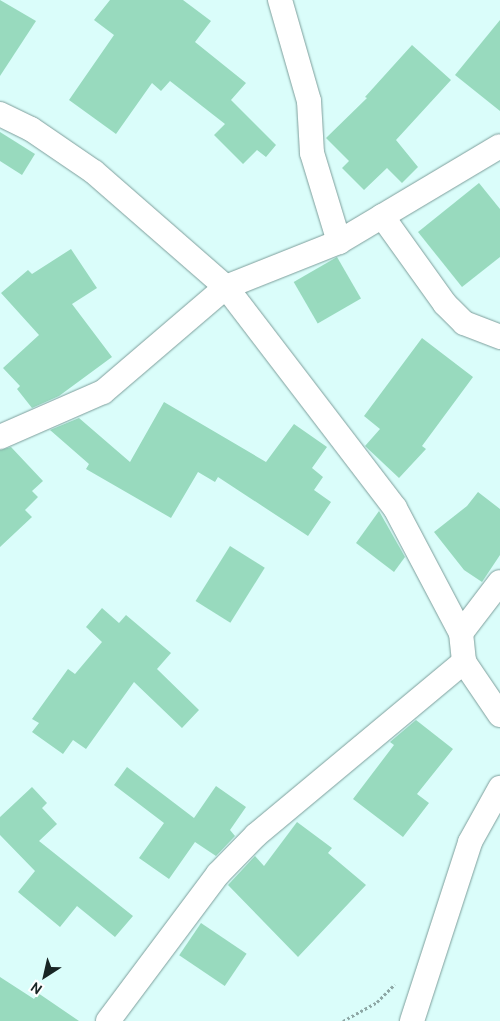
<!DOCTYPE html>
<html>
<head>
<meta charset="utf-8">
<style>
	body { margin:0 }
	#map { position:relative; width:500px; height:1021px; overflow:hidden; background:#dafdfa; font-family:Cabin,sans-serif }
	div>[style] { position:absolute }
	.building>* { inset:0; background:#98dabe; transform-origin:0 0 }
	.path>* { height:3px; margin-top:-1.5px; transform-origin:0; background:repeating-linear-gradient(90deg,#8da7a5 0 2.5px,transparent 0 5px) }
	.roads { filter:drop-shadow(0 0 1px #7d9e9b) drop-shadow(0 0 1px #7d9e9b) }
	.street>* { height:24px; margin:-12px; padding:0 12px; transform-origin:12px; border-radius:12px; background:#fff }
	span { translate:-50% -50%; white-space:nowrap; text-align:center; line-height:1.15; -webkit-text-stroke:4.5px #fff; paint-order:stroke }
	.north { position:absolute; left:20px; top:951px; width:50px; height:50px; -webkit-text-stroke:4px #fff; paint-order:stroke; rotate:215deg; font-size:14px; font-weight:700; line-height:20px; text-align:center; color:#182524 }
	.north::after { content:''; display:block; margin:auto; width:18px; height:22px; background:#182524; clip-path:polygon(50% 0,100% 100%,50% 72%,0 100%) }
</style>
</head>
<body>
<div id="map">
	<div class="building">
		<div style="clip-path:polygon(0 0,36px 21px,0 76px)"></div>
		<div style="clip-path:polygon(110px 0,183px 0,211px 21px,195px 42px,246px 83px,231px 100px,276px 145px,266px 157px,257px 150px,243px 164px,214px 135px,225px 124px,170px 81px,161px 91px,152px 83px,116px 134px,69px 100px,114px 35px,94px 20px)"></div>
		<div style="clip-path:polygon(500px 20px,500px 111px,455px 75px)"></div>
		<div style="clip-path:polygon(412px 45px,451px 80px,396px 140px,418px 167px,402px 183px,387px 168px,364px 190px,342px 168px,349px 161px,326px 138px,367px 98px,365px 97px)"></div>
		<div style="clip-path:polygon(0 132px,35px 154px,22px 175px,0 161px)"></div>
		<div style="clip-path:polygon(479px 183px,500px 209px,500px 257px,462px 287px,418px 232px)"></div>
		<div style="clip-path:polygon(71px 249px,97px 288px,72px 304px,112px 357px,59px 396px,32px 408px,17px 389px,20px 386px,3px 368px,39px 335px,1px 293px,28px 270px,32px 274px)"></div>
		<div style="left:337px;top:257px;width:48px;height:50px;rotate:60deg"></div>
		<div style="clip-path:polygon(422px 338px,473px 377px,422px 446px,426px 449px,399px 478px,365px 446px,380px 429px,364px 416px)"></div>
		<div style="clip-path:polygon(164px 402px,266px 462px,294px 424px,327px 447px,312px 468px,323px 477px,314px 490px,331px 502px,308px 536px,218px 477px,215px 482px,198px 472px,171px 518px,86px 469px,89px 464px,50px 430px,79px 418px,130px 462px)"></div>
		<div style="clip-path:polygon(11px 447px,43px 481px,32px 491px,38px 497px,25px 510px,32px 517px,0 547px,0 450px)"></div>
		<div style="clip-path:polygon(478px 492px,500px 509px,500px 555px,482px 582px,464px 570px,434px 532px,467px 506px)"></div>
		<div style="clip-path:polygon(379px 511px,405px 557px,394px 572px,356px 543px)"></div>
		<div style="left:230px;top:546px;width:41px;height:65px;rotate:32deg"></div>
		<div style="clip-path:polygon(102px 608px,119px 623px,126px 615px,171px 653px,157px 669px,199px 710px,182px 728px,134px 682px,86px 749px,73px 740px,63px 754px,32px 732px,39px 723px,32px 719px,68px 669px,75px 674px,102px 642px,86px 627px)"></div>
		<div style="clip-path:polygon(416px 720px,453px 749px,417px 794px,429px 803px,403px 837px,353px 799px,394px 745px,390px 742px)"></div>
		<div style="clip-path:polygon(127px 767px,194px 818px,216px 786px,246px 807px,230px 830px,235px 836px,216px 856px,195px 842px,169px 879px,139px 858px,164px 823px,114px 785px)"></div>
		<div style="clip-path:polygon(32px 787px,47px 803px,42px 808px,57px 824px,39px 841px,133px 916px,115px 937px,77px 906px,60px 927px,18px 892px,35px 871px,0 835px,0 817px)"></div>
		<div style="clip-path:polygon(297px 822px,332px 848px,328px 853px,366px 885px,298px 957px,228px 885px,255px 856px,264px 866px)"></div>
		<div style="left:201px;top:923px;width:55px;height:39px;rotate:34deg"></div>
		<div style="clip-path:polygon(0 977px,34px 999px,38px 993px,79px 1021px,0 1021px)"></div>
	</div>
	<div class="path">
		<div style="left:343px;top:1021px;width:39px;rotate:-29deg"></div>
		<div style="left:377px;top:1002px;width:25px;rotate:-45deg"></div>
	</div>
	<div class="roads">
		<div class="street">
			<div style="left:280px;top:0;width:105px;rotate:74deg"></div>
			<div style="left:309px;top:101px;width:52px;rotate:86.7deg"></div>
			<div style="left:312px;top:153px;width:93px;rotate:73.1deg"></div>
			<div style="left:0;top:114px;width:34px;rotate:26deg"></div>
			<div style="left:31px;top:129px;width:76px;rotate:34.3deg"></div>
			<div style="left:94px;top:172px;width:175px;rotate:41.1deg"></div>
			<div style="left:226px;top:287px;width:278px;rotate:52.6deg"></div>
			<div style="left:395px;top:508px;width:141px;rotate:62.2deg"></div>
			<div style="left:461px;top:633px;width:29px;rotate:84deg"></div>
			<div style="left:464px;top:662px;width:64px;rotate:55.8deg"></div>
			<div style="left:382px;top:216px;width:108px;rotate:54.4deg"></div>
			<div style="left:445px;top:304px;width:27px;rotate:45deg"></div>
			<div style="left:464px;top:323px;width:39px;rotate:21deg"></div>
			<div style="left:0;top:437px;width:112px;rotate:-23.6deg"></div>
			<div style="left:103px;top:392px;width:162px;rotate:-40.5deg"></div>
			<div style="left:226px;top:287px;width:122px;rotate:-21.7deg"></div>
			<div style="left:339px;top:242px;width:187px;rotate:-30.8deg"></div>
			<div style="left:461px;top:633px;width:64px;rotate:-52.6deg"></div>
			<div style="left:108px;top:1021px;width:184px;rotate:-53.2deg"></div>
			<div style="left:218px;top:874px;width:54px;rotate:-45.7deg"></div>
			<div style="left:256px;top:835px;width:271px;rotate:-39.8deg"></div>
			<div style="left:412px;top:1021px;width:188px;rotate:-72deg"></div>
			<div style="left:470px;top:842px;width:62px;rotate:-60.9deg"></div>
		</div>
	</div>
	<div class="north">N</div>
</div>
</body>
</html>
